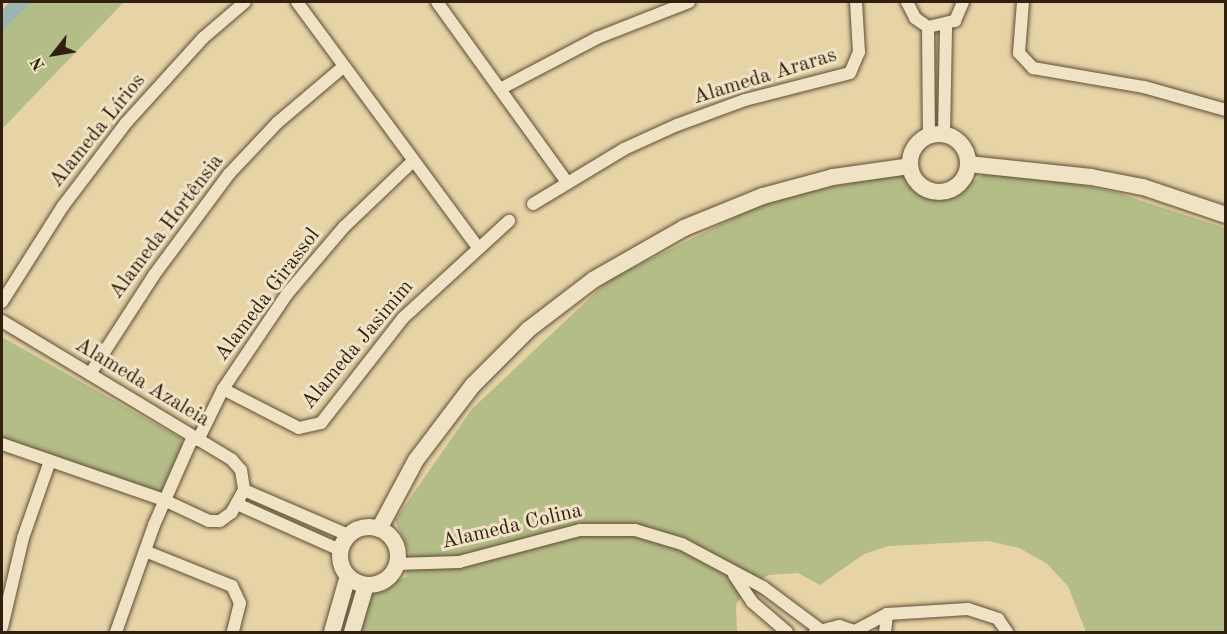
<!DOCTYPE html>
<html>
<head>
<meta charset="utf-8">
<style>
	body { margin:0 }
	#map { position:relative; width:1227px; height:634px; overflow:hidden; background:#e6d3a6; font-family:"Old Standard TT",serif }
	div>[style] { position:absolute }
	.green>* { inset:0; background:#b4bc87 }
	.water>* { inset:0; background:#9bb5b3 }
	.roads { filter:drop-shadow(0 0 2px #5e4d36) drop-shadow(0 0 2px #5e4d36) }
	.street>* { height:12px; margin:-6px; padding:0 6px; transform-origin:6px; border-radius:6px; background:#efe2c5 }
	.secondary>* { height:16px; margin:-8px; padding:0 8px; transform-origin:8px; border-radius:8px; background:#efe2c5 }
	.secondary>.ring { margin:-8px; padding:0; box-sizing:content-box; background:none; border:16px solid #efe2c5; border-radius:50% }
	span { translate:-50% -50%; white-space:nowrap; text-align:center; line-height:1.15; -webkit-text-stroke:6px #efe2c5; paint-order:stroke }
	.street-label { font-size:21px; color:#312010 }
	.frame { position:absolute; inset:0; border:3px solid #312010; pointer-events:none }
	.north { position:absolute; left:24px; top:24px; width:60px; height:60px; -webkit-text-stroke:4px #efe2c5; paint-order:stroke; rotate:239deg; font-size:16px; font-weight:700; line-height:24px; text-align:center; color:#312010 }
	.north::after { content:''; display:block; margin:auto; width:21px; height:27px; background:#312010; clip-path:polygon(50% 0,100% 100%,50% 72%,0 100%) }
</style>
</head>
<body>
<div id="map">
	<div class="green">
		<div style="clip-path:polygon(32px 2px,124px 2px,2px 129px,2px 32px)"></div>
		<div style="clip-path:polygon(898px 173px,919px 178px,948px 196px,983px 175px,1036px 175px,1118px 193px,1225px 228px,1225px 632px,1086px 632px,1068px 586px,1046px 563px,1019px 548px,988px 541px,889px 546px,864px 554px,820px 585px,798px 573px,769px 575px,748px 585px,736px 605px,737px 632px,359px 632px,370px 593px,406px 577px,410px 554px,395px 520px,472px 409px,610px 279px,770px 200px)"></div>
		<div style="clip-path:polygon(2px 337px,180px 438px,184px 450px,166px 492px,155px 497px,2px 447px)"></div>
	</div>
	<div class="water">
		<div style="clip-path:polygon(10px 2px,32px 2px,2px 32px,2px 10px)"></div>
	</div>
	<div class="roads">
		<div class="street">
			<div style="left:297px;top:2px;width:303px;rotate:53.6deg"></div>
			<div style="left:437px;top:2px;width:221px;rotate:54.2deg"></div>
			<div style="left:907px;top:2px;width:18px;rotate:63deg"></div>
			<div style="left:915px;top:18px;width:16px;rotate:35deg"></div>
			<div style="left:928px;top:27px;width:28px;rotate:-13deg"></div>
			<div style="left:955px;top:21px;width:21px;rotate:-67deg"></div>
			<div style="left:1023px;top:2px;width:51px;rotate:94.5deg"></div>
			<div style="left:1019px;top:53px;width:21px;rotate:47deg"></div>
			<div style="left:1033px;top:68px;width:113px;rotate:9.7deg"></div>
			<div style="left:1144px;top:87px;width:85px;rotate:15.7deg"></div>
			<div style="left:928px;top:27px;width:108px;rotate:89.5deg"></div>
			<div style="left:500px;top:89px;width:110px;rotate:-27.7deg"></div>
			<div style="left:597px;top:38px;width:99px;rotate:-21.4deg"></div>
			<div style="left:944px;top:134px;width:109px;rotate:-88.9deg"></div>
			<div style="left:533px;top:204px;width:106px;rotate:-31.1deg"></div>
			<div style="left:624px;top:149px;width:58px;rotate:-24.4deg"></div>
			<div style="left:677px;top:125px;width:72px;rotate:-20.2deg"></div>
			<div style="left:745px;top:100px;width:108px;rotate:-14.4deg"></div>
			<div style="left:850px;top:73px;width:23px;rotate:-67deg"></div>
			<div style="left:859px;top:52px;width:50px;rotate:-93.4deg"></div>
			<div style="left:2px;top:302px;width:114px;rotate:-57.6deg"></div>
			<div style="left:63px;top:206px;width:104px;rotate:-52.8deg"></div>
			<div style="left:126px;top:123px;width:115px;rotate:-47.8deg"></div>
			<div style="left:203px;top:38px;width:55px;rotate:-40.6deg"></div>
			<div style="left:2px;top:321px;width:269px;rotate:31.1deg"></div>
			<div style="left:232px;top:460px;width:13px;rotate:48deg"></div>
			<div style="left:241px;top:470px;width:20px;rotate:81deg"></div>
			<div style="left:244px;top:490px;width:26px;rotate:119deg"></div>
			<div style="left:231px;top:513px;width:14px;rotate:144deg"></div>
			<div style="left:220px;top:521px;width:11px;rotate:180deg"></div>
			<div style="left:209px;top:521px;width:50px;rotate:-155deg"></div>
			<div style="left:164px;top:500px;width:171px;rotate:-160.9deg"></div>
			<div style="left:90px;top:374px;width:118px;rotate:-57.1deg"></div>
			<div style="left:154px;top:275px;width:126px;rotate:-53.4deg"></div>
			<div style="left:229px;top:174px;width:70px;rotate:-46.7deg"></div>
			<div style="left:277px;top:123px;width:87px;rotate:-40.3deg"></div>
			<div style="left:223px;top:389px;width:85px;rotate:27.2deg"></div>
			<div style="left:299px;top:428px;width:23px;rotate:-13deg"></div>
			<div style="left:321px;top:423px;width:133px;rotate:-52deg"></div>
			<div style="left:403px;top:318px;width:144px;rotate:-42.5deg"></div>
			<div style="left:198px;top:440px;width:57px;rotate:-63.9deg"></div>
			<div style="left:223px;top:389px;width:115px;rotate:-56deg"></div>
			<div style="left:287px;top:294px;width:88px;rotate:-49.6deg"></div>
			<div style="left:344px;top:227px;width:95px;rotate:-43.7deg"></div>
			<div style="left:244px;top:490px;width:113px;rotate:23.4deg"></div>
			<div style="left:237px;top:504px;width:113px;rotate:24.1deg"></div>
			<div style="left:145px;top:551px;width:94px;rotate:21.9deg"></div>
			<div style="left:232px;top:586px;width:19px;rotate:65deg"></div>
			<div style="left:240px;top:603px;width:30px;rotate:104deg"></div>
			<div style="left:396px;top:564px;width:63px;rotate:-1.8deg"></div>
			<div style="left:459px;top:562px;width:125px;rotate:-14.8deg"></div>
			<div style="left:580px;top:530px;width:55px"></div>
			<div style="left:635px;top:530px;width:49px;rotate:16.6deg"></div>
			<div style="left:682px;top:544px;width:92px;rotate:28deg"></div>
			<div style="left:763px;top:587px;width:69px;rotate:36.7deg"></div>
			<div style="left:734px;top:575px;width:32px;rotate:56deg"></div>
			<div style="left:752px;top:602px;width:46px;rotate:40.6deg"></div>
			<div style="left:887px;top:614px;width:81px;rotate:-3.5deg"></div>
			<div style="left:968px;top:609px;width:32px;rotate:18deg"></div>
			<div style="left:998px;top:619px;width:16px;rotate:55deg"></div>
			<div style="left:2px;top:627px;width:91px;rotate:-76.7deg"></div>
			<div style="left:23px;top:538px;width:82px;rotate:-70.7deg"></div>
			<div style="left:855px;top:631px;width:36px;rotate:-28deg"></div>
			<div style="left:887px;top:614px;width:18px;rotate:96deg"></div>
			<div style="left:116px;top:632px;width:114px;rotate:-70.4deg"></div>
			<div style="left:154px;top:525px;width:94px;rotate:-66.2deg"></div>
			<div style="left:815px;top:632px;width:25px;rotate:-14deg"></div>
			<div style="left:839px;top:626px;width:19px;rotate:18deg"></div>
		</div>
		<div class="secondary">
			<div class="ring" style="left:910px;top:134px;width:42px;height:42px"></div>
			<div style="left:968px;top:164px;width:124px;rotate:6deg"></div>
			<div style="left:1091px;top:177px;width:53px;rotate:10.9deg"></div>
			<div style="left:1143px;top:187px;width:88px;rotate:18.6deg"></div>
			<div class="ring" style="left:340px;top:527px;width:42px;height:42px"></div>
			<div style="left:379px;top:529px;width:78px;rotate:-61.8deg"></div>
			<div style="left:416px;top:460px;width:94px;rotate:-52.8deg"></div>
			<div style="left:473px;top:385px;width:79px;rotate:-45deg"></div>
			<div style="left:529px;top:329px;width:81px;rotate:-37.4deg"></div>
			<div style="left:593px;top:280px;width:105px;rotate:-29.7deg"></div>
			<div style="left:684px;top:228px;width:85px;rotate:-22.1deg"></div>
			<div style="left:763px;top:196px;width:73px;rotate:-15.2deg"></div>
			<div style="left:833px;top:177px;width:78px;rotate:-8.1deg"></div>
			<div style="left:332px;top:632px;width:58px;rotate:-74.1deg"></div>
			<div style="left:352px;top:632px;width:49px;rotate:-73.4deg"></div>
		</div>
	</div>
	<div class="street-label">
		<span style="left:765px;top:77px;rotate:-17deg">Alameda Araras</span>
		<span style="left:98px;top:131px;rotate:-51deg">Alameda Lírios</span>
		<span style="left:167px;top:227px;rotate:-53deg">Alameda Hortênsia</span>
		<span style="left:268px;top:295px;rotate:-53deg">Alameda Girassol</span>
		<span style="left:358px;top:345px;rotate:-50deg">Alameda Jasimim</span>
		<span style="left:142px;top:383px;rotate:31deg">Alameda Azaleia</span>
		<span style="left:512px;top:527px;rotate:-13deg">Alameda Colina</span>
	</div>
	<div class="frame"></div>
	<div class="north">N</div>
</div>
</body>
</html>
